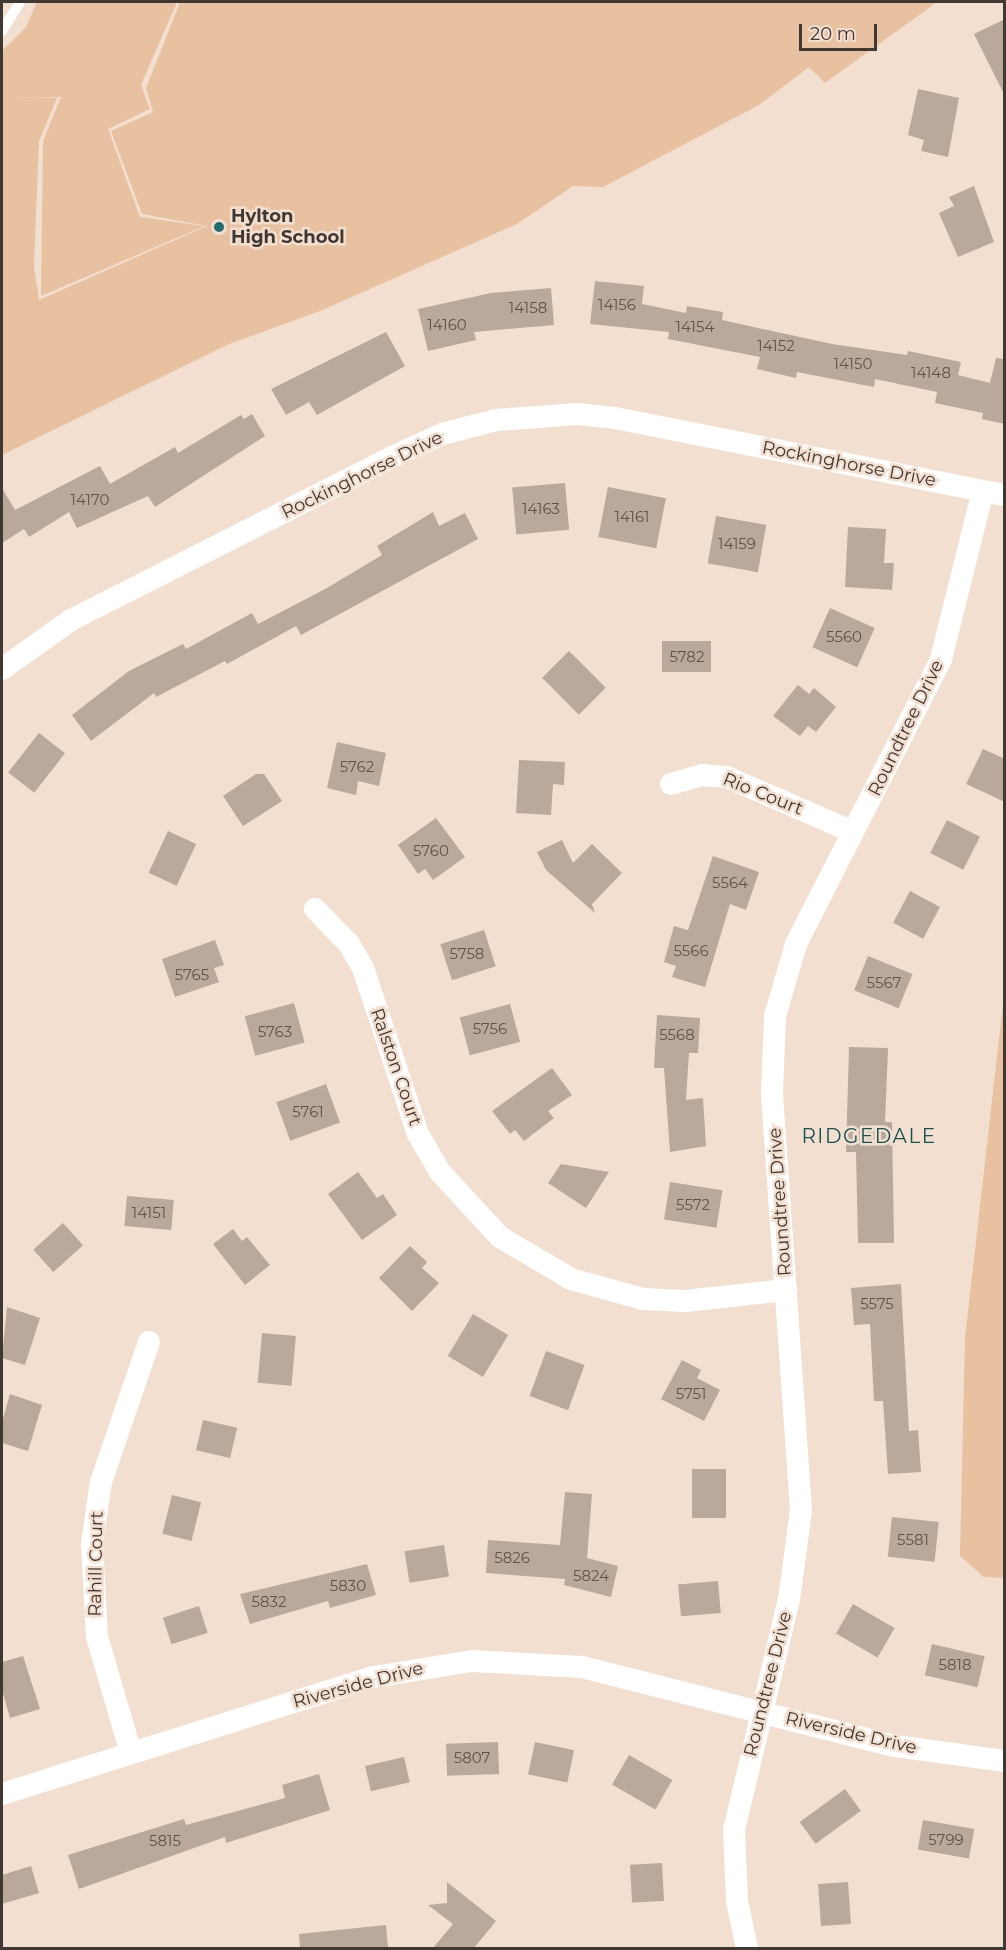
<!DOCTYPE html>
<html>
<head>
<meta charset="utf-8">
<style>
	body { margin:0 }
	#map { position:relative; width:1006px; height:1950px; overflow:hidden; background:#f2dfd0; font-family:Montserrat,sans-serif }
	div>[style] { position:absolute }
	.green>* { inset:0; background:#e8c1a0 }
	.building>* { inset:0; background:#baa89a; transform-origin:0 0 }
	.service>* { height:10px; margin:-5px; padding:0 5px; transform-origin:5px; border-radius:5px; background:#fff }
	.minor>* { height:22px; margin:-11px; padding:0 11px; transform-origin:11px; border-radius:11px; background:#fff }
	.dots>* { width:16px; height:16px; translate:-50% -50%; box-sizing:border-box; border:3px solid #f2dfd0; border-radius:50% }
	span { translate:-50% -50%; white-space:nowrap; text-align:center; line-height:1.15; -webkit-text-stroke:5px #f2dfd0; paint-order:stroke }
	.number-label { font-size:15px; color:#5e544d }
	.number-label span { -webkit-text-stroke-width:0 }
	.poi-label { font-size:18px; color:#403833; font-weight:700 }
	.left { translate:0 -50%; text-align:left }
	.street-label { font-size:18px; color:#403833 }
	.neighbourhood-label { font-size:20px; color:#155253; letter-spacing:1.5px }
	.frame { position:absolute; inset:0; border:3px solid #403833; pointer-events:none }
	.scale { position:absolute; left:799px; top:24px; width:78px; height:27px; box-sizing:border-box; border:3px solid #403833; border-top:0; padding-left:8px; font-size:18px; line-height:21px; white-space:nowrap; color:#403833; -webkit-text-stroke:4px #f2dfd0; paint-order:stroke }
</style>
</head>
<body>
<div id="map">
	<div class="green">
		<div style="clip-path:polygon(37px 2px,177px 2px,141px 85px,150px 109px,108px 129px,140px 217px,205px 226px,41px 296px,43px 141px,61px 97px,15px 98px,57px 98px,39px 141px,34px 266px,39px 300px,207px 226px,142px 214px,111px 131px,153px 112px,146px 88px,180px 2px,937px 2px,825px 83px,809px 67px,759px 105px,603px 187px,573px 186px,517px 224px,320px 311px,229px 344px,2px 455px,2px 51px,26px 27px)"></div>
		<div style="clip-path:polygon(1004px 995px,1004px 1578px,984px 1577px,960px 1556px,965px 1338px)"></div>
	</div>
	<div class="building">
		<div style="clip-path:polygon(1005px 19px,1005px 96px,974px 34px)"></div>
		<div style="clip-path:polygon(918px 89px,959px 98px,948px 157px,921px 151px,924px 140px,908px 135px)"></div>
		<div style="clip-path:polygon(974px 186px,994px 242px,958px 257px,939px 213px,954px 206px,949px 197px)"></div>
		<div style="clip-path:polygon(595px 281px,644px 286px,642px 304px,686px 313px,687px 306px,723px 312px,722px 320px,832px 344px,907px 355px,908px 351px,961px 362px,958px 375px,990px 383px,996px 358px,1005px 359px,1005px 424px,982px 419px,983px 413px,935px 403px,937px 392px,875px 379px,874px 387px,797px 372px,796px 378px,757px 369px,760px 357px,668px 339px,669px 332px,590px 324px)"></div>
		<div style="clip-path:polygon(551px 288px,554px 325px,474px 332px,476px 340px,428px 351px,418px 309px,491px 293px)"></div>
		<div style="clip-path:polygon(386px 332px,405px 366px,317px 415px,309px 402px,286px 415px,271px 389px)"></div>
		<div style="clip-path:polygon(252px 414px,265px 436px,155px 507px,148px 496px,77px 528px,69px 512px,29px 537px,24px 529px,2px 543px,2px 488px,15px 510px,100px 466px,110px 484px,175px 447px,178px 453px,241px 415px,244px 419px)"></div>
		<div style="left:565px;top:483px;width:47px;height:53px;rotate:85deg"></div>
		<div style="left:608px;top:487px;width:59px;height:51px;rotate:11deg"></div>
		<div style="clip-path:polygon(433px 512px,439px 526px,465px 513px,478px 539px,301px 635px,296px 626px,227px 664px,225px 661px,156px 697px,154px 693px,91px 741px,72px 715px,129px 671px,183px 644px,186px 649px,252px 613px,258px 624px,327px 588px,382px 555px,377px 546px)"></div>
		<div style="left:716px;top:516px;width:51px;height:48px;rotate:10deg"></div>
		<div style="clip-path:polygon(848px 527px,886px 529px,884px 563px,894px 563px,892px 590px,845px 587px)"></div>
		<div style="left:830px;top:608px;width:49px;height:43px;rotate:24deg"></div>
		<div style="left:662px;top:641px;width:49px;height:31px"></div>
		<div style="left:569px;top:651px;width:52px;height:38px;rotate:45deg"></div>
		<div style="clip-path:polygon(798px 685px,809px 694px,814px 688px,836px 707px,816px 732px,808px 726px,800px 736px,773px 716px)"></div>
		<div style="left:39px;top:733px;width:33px;height:50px;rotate:38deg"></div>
		<div style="clip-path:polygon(337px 742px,386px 753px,379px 786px,358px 781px,356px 795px,327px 788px)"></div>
		<div style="clip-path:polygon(983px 749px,1005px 759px,1005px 802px,966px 784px)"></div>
		<div style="clip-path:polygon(519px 760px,565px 762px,564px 785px,553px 784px,551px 815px,516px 813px)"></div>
		<div style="clip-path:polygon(256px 774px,264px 774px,282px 801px,243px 826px,223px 796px)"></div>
		<div style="clip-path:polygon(436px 818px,465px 857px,433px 880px,425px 869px,418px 874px,398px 845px)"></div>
		<div style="left:947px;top:820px;width:37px;height:37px;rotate:27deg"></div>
		<div style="left:168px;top:831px;width:31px;height:46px;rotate:25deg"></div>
		<div style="clip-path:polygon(562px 840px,573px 863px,592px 844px,622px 873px,592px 904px,595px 913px,546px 870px,537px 852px)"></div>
		<div style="clip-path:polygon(713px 856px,759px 872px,746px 910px,730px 904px,705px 987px,672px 977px,676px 966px,664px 962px,674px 926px,688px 930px)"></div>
		<div style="left:910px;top:891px;width:34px;height:36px;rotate:28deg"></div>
		<div style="left:484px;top:930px;width:38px;height:46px;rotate:72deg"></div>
		<div style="clip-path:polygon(215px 940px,224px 965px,214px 968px,219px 982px,175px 997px,162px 959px)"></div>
		<div style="left:868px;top:956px;width:48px;height:37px;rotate:22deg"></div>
		<div style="left:294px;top:1003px;width:41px;height:51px;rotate:75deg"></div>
		<div style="left:510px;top:1004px;width:39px;height:52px;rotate:75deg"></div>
		<div style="clip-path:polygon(657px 1015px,700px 1018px,698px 1053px,689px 1053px,686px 1100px,703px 1098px,706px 1146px,670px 1152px,664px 1068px,654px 1068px)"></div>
		<div style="clip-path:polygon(849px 1047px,888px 1048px,885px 1122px,892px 1122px,894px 1243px,858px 1243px,856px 1152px,846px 1152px)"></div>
		<div style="clip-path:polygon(552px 1068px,572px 1095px,548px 1111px,554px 1118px,524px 1141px,515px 1130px,510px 1134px,492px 1111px)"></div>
		<div style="left:326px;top:1084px;width:41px;height:53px;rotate:70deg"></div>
		<div style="clip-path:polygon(561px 1164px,609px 1172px,586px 1208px,548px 1183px)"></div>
		<div style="clip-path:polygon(358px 1172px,377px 1198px,383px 1194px,397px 1215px,362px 1240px,328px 1194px)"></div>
		<div style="left:670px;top:1182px;width:53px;height:38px;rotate:9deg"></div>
		<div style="left:127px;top:1196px;width:47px;height:30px;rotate:5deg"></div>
		<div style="left:63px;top:1223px;width:30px;height:40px;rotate:48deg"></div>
		<div style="clip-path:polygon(233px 1229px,242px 1241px,247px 1237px,270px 1265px,245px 1285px,213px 1244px)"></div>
		<div style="clip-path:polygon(410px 1246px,427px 1262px,422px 1268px,439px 1283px,412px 1311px,379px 1278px)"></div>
		<div style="clip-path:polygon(901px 1284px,909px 1431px,918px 1430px,921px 1472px,888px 1474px,883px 1401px,874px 1401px,870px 1324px,854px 1325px,851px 1288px)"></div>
		<div style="clip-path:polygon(7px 1307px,40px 1318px,25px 1365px,2px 1358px)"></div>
		<div style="left:473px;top:1314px;width:41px;height:49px;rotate:31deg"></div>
		<div style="left:262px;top:1333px;width:34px;height:50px;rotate:5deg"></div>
		<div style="left:546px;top:1351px;width:41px;height:48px;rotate:20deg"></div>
		<div style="clip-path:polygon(682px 1360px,701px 1370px,697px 1378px,720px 1390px,704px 1421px,661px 1399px)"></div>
		<div style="clip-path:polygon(10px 1394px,42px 1405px,28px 1451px,2px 1443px,2px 1422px)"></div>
		<div style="left:203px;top:1420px;width:35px;height:31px;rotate:13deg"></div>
		<div style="left:692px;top:1469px;width:34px;height:49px"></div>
		<div style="clip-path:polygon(565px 1492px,592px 1494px,587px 1558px,618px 1566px,611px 1597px,564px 1585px,565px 1579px,486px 1573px,488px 1540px,560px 1545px)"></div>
		<div style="left:172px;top:1495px;width:30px;height:40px;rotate:14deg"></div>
		<div style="left:892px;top:1517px;width:47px;height:40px;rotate:6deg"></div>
		<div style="left:444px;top:1545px;width:32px;height:40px;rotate:81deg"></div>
		<div style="clip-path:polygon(367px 1564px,376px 1595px,330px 1608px,328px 1601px,250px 1624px,240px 1594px)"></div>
		<div style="left:718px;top:1581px;width:32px;height:40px;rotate:85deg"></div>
		<div style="left:853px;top:1604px;width:48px;height:34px;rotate:30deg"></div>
		<div style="left:199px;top:1606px;width:28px;height:38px;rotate:72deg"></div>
		<div style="left:932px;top:1644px;width:54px;height:32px;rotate:13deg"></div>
		<div style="clip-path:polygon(23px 1656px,40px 1709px,10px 1718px,2px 1690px,2px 1662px)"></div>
		<div style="left:498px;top:1742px;width:32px;height:52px;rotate:88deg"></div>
		<div style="left:535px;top:1742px;width:40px;height:33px;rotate:12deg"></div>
		<div style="left:629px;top:1755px;width:50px;height:34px;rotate:30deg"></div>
		<div style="left:404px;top:1757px;width:26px;height:40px;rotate:77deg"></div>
		<div style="clip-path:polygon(319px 1774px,330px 1810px,226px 1843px,225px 1837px,79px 1889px,68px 1855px,184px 1819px,186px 1825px,285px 1798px,282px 1785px)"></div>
		<div style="left:845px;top:1789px;width:27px;height:56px;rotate:54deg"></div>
		<div style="left:923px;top:1820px;width:52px;height:30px;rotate:10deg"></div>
		<div style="left:662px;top:1863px;width:38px;height:32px;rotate:87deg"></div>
		<div style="clip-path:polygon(31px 1866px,39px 1893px,2px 1904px,2px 1875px)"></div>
		<div style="clip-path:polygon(447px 1882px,496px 1921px,474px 1948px,433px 1948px,453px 1924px,428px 1905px,447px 1903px)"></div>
		<div style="left:848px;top:1882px;width:42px;height:30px;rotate:86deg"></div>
		<div style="clip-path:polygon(386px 1925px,388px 1948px,300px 1948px,299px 1934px)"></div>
	</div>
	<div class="service">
		<div style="left:2px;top:31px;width:34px;rotate:-58deg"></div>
	</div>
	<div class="minor">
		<div style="left:2px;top:669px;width:85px;rotate:-35.4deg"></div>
		<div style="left:71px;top:620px;width:360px;rotate:-26.9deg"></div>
		<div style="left:392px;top:457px;width:55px;rotate:-24.7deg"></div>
		<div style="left:442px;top:434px;width:56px;rotate:-14.5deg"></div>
		<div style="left:496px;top:420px;width:82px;rotate:-4.2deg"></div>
		<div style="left:578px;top:414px;width:37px;rotate:6deg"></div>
		<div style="left:615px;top:418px;width:397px;rotate:11.2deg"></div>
		<div style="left:671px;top:784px;width:33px;rotate:-16deg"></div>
		<div style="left:703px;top:775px;width:24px;rotate:5deg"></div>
		<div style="left:727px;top:777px;width:137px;rotate:23.6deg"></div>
		<div style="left:315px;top:909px;width:49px;rotate:45.8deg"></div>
		<div style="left:349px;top:944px;width:28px;rotate:60deg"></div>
		<div style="left:363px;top:968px;width:175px;rotate:71.7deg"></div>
		<div style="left:418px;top:1134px;width:44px;rotate:59.9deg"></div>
		<div style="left:440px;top:1172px;width:88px;rotate:47.3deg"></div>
		<div style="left:500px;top:1237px;width:82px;rotate:30.6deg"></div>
		<div style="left:571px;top:1279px;width:75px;rotate:15.5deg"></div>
		<div style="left:643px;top:1299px;width:42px;rotate:2.7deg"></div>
		<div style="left:685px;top:1301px;width:102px;rotate:-6.2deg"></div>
		<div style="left:131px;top:1753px;width:121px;rotate:-106.3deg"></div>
		<div style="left:97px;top:1637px;width:94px;rotate:-93deg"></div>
		<div style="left:92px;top:1543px;width:62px;rotate:-81.6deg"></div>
		<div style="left:101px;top:1482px;width:148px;rotate:-71.1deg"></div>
		<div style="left:2px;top:1794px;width:390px;rotate:-17.5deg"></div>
		<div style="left:374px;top:1677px;width:99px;rotate:-9.3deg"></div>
		<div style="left:472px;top:1661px;width:110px;rotate:3.1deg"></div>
		<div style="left:582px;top:1667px;width:323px;rotate:14.2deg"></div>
		<div style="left:895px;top:1746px;width:110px;rotate:7.8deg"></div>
		<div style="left:747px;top:1948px;width:48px;rotate:-102deg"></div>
		<div style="left:737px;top:1901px;width:71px;rotate:-92.4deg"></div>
		<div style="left:734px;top:1830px;width:236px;rotate:-76.6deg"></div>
		<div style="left:789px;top:1600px;width:91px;rotate:-82.4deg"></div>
		<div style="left:801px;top:1510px;width:419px;rotate:-94deg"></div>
		<div style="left:772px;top:1092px;width:76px;rotate:-87.7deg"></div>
		<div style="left:775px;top:1016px;width:75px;rotate:-73.7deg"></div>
		<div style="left:796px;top:944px;width:320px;rotate:-63deg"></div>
		<div style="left:941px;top:659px;width:173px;rotate:-76deg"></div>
	</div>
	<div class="dots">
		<div style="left:219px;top:227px;background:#216d6f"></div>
	</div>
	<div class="number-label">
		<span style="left:617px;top:305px">14156</span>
		<span style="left:528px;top:308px">14158</span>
		<span style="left:447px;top:325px">14160</span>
		<span style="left:695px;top:327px">14154</span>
		<span style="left:776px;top:346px">14152</span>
		<span style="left:853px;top:364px">14150</span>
		<span style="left:931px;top:373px">14148</span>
		<span style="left:90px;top:500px">14170</span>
		<span style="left:541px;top:509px">14163</span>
		<span style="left:632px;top:517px">14161</span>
		<span style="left:737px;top:544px">14159</span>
		<span style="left:844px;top:637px">5560</span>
		<span style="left:687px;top:657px">5782</span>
		<span style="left:357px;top:767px">5762</span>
		<span style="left:431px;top:851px">5760</span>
		<span style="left:730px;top:883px">5564</span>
		<span style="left:691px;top:951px">5566</span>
		<span style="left:467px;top:954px">5758</span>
		<span style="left:192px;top:975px">5765</span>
		<span style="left:884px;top:983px">5567</span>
		<span style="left:490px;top:1029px">5756</span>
		<span style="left:275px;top:1032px">5763</span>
		<span style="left:677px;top:1035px">5568</span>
		<span style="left:308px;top:1112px">5761</span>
		<span style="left:693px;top:1205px">5572</span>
		<span style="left:149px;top:1213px">14151</span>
		<span style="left:877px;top:1304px">5575</span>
		<span style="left:691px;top:1394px">5751</span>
		<span style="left:913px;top:1540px">5581</span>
		<span style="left:512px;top:1558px">5826</span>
		<span style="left:591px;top:1576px">5824</span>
		<span style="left:348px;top:1586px">5830</span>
		<span style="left:269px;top:1602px">5832</span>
		<span style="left:955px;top:1665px">5818</span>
		<span style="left:472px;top:1758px">5807</span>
		<span style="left:946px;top:1840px">5799</span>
		<span style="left:165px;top:1841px">5815</span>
	</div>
	<div class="poi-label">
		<span class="left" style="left:231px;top:227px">Hylton<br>High School</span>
	</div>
	<div class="street-label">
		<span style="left:849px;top:464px;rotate:11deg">Rockinghorse Drive</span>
		<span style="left:362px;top:475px;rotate:-26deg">Rockinghorse Drive</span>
		<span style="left:906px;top:728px;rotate:-64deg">Roundtree Drive</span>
		<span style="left:763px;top:794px;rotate:22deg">Rio Court</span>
		<span style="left:396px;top:1067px;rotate:71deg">Ralston Court</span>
		<span style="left:780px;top:1202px;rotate:-94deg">Roundtree Drive</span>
		<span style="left:96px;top:1564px;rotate:-89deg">Rahill Court</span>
		<span style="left:768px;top:1684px;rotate:-76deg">Roundtree Drive</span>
		<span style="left:358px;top:1685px;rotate:-15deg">Riverside Drive</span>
		<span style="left:851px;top:1733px;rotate:13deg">Riverside Drive</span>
	</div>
	<div class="neighbourhood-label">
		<span style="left:869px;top:1136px">RIDGEDALE</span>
	</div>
	<div class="frame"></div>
	<div class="scale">20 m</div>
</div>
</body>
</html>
